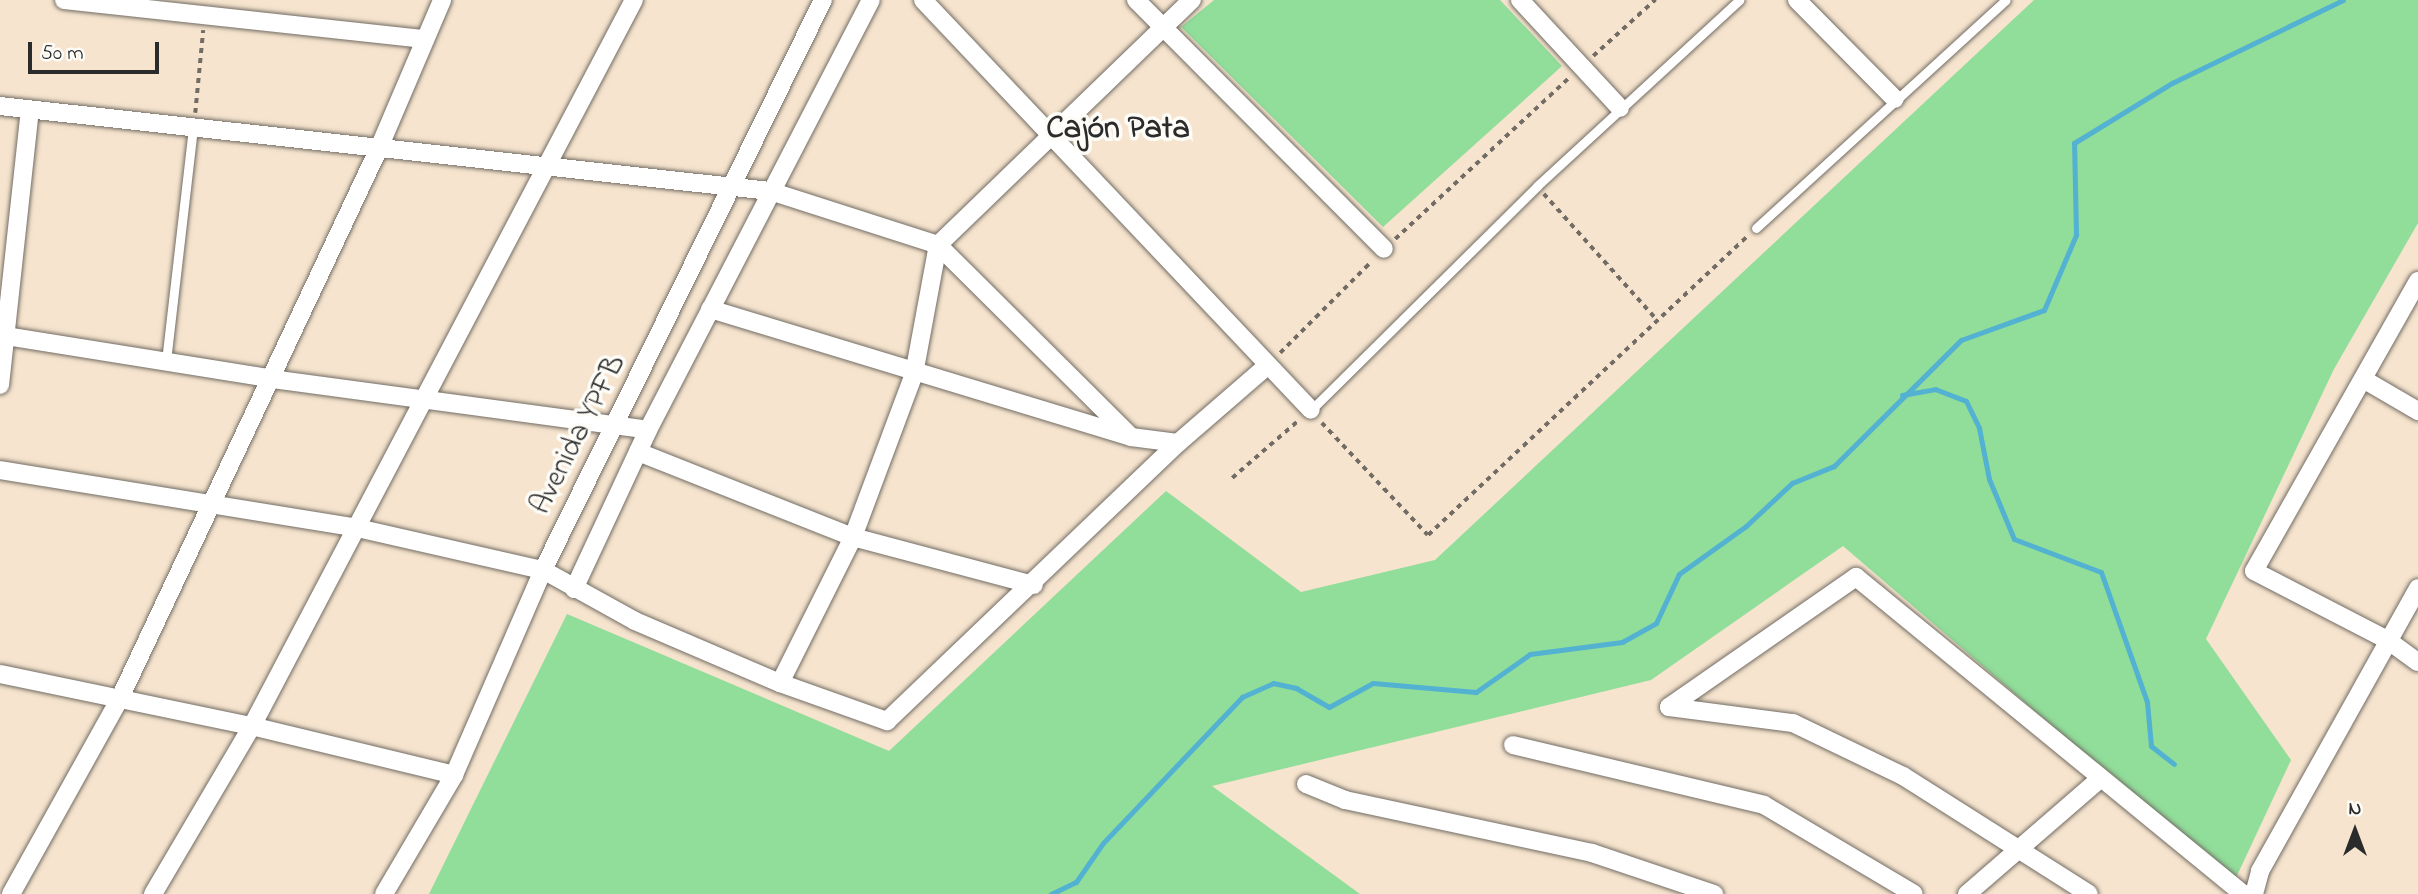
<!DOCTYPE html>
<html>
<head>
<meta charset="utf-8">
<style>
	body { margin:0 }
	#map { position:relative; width:2418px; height:894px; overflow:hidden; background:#f6e4ce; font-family:"Indie Flower",sans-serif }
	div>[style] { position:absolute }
	.green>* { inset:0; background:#91dd9a }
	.stream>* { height:5px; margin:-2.5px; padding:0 2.5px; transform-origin:2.5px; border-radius:2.5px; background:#53b1d2 }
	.path>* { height:3.5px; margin-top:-1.75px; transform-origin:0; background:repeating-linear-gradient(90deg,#726c64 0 5px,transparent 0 10px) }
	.roads { filter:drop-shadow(0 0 2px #726c64) drop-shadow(0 0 2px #726c64) }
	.service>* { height:9px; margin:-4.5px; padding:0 4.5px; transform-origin:4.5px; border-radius:4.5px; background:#fff }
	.minor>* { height:18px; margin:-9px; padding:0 9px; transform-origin:9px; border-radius:9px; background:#fff }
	span { translate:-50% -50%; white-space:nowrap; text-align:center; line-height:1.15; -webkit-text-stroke:7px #fdfcf7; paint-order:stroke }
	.street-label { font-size:30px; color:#2b2b2b }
	.neighbourhood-label { font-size:32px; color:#2b2b2b; font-weight:700 }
	.north { position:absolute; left:2320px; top:796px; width:70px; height:70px; -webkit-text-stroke:5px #fdfcf7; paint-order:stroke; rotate:0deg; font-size:19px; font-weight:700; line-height:28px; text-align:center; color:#2b2b2b }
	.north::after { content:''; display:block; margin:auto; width:24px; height:32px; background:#2b2b2b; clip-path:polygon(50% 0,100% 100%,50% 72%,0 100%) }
	.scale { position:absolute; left:28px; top:42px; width:131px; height:32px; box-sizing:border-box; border:4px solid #2b2b2b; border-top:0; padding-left:9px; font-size:21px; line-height:24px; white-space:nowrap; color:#2b2b2b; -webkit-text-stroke:5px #fdfcf7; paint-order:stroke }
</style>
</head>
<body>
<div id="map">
	<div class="green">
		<div style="clip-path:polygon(1214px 0,1500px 0,1562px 66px,1383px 227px,1181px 27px)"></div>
		<div style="clip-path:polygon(2034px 0,2418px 0,2418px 223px,2334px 369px,2206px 639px,2291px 760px,2234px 882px,1843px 546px,1651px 680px,1212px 786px,1360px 894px,429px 894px,567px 614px,889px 751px,1166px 491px,1301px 592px,1435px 560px)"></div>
	</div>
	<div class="stream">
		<div style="left:1902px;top:395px;width:34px;rotate:-10deg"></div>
		<div style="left:1935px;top:389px;width:33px;rotate:21deg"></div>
		<div style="left:1966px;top:401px;width:30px;rotate:64deg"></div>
		<div style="left:1979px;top:428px;width:52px;rotate:78.9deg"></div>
		<div style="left:1989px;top:479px;width:65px;rotate:67.4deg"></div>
		<div style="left:2014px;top:539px;width:93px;rotate:20.8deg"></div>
		<div style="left:2101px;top:572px;width:138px;rotate:70.5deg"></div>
		<div style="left:2147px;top:702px;width:44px;rotate:84.8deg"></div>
		<div style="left:2151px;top:746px;width:29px;rotate:38deg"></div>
		<div style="left:1051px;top:894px;width:28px;rotate:-26deg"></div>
		<div style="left:1076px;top:882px;width:47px;rotate:-55.3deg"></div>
		<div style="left:1103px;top:843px;width:202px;rotate:-46.4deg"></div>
		<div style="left:1242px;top:697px;width:34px;rotate:-24deg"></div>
		<div style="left:1273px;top:683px;width:24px;rotate:12deg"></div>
		<div style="left:1296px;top:688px;width:38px;rotate:30deg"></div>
		<div style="left:1329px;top:707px;width:50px;rotate:-28.6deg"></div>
		<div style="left:1373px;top:683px;width:103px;rotate:5deg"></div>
		<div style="left:1476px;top:692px;width:66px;rotate:-35.1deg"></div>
		<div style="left:1530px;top:654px;width:93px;rotate:-7.4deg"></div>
		<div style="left:1622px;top:642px;width:39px;rotate:-29deg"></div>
		<div style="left:1656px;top:623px;width:54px;rotate:-64.9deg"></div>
		<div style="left:1679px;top:574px;width:82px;rotate:-35.6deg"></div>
		<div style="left:1746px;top:526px;width:63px;rotate:-43.1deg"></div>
		<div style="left:1792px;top:483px;width:45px;rotate:-22deg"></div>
		<div style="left:1834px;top:466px;width:179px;rotate:-44.8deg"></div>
		<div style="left:1961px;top:340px;width:88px;rotate:-19.9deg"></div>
		<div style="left:2044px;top:310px;width:82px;rotate:-66.9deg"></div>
		<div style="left:2076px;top:235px;width:92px;rotate:-91.2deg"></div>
		<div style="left:2074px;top:143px;width:115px;rotate:-31.5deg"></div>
		<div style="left:2172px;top:83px;width:190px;rotate:-25.9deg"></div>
	</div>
	<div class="path">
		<div style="left:1593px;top:56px;width:84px;rotate:-42.1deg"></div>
		<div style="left:195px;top:113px;width:83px;rotate:-84.5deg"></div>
		<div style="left:1544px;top:194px;width:169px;rotate:48.1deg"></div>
		<div style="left:1395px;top:239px;width:237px;rotate:-42.8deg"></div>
		<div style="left:1280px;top:353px;width:129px;rotate:-45deg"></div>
		<div style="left:1322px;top:423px;width:154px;rotate:46.6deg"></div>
		<div style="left:1428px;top:535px;width:437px;rotate:-43.1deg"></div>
		<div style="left:1232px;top:478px;width:89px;rotate:-40.9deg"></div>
	</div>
	<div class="roads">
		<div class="service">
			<div style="left:1756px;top:228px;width:338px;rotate:-42.4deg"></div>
			<div style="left:166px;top:361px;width:235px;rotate:-83.4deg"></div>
			<div style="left:1311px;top:410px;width:318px;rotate:-44.7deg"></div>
			<div style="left:1537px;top:186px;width:275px;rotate:-42.6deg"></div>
		</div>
		<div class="minor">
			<div style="left:64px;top:0;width:363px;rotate:6.2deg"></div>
			<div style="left:923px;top:0;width:564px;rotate:46.58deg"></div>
			<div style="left:1136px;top:0;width:351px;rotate:45.1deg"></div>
			<div style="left:1520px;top:0;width:147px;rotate:47.2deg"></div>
			<div style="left:1797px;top:0;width:139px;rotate:45.3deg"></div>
			<div style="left:0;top:106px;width:775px;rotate:6.3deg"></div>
			<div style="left:770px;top:191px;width:176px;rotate:17.8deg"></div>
			<div style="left:938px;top:245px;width:353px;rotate:-44deg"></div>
			<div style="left:938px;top:245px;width:269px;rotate:44.8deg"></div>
			<div style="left:2418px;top:281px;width:333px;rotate:119.5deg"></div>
			<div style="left:2254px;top:571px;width:148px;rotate:27.3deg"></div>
			<div style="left:2386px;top:639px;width:39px;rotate:36deg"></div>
			<div style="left:710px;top:309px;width:440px;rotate:16.9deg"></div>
			<div style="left:1131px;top:437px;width:47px;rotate:7.3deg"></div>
			<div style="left:0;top:335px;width:284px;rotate:9.1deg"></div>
			<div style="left:280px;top:380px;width:371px;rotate:7.7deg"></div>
			<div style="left:2363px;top:379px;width:64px;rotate:30.2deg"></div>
			<div style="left:0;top:385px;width:276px;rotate:-83.8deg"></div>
			<div style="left:638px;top:452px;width:231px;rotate:21.6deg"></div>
			<div style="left:853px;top:537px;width:187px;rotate:14.9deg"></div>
			<div style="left:0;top:470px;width:358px;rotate:9.2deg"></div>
			<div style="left:353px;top:527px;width:195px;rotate:12.8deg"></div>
			<div style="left:543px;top:570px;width:105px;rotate:29deg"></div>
			<div style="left:635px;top:621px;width:158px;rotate:23.2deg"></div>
			<div style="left:780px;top:683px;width:114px;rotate:19.6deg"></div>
			<div style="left:887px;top:721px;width:402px;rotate:-43.7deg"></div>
			<div style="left:1178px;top:443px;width:118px;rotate:-40.9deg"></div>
			<div style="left:574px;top:589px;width:175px;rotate:-65deg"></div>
			<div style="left:648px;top:430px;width:484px;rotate:-62.6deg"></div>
			<div style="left:0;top:674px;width:257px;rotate:11.7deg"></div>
			<div style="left:252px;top:726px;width:208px;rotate:13.6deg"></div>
			<div style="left:780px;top:683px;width:163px;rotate:-63.4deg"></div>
			<div style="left:853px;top:537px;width:174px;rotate:-69.5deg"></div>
			<div style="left:914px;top:374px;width:131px;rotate:-79.5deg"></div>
			<div style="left:1669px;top:707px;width:228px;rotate:-34.8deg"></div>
			<div style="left:1856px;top:577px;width:500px;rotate:39.32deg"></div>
			<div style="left:1669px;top:707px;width:125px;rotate:7.4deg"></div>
			<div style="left:1793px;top:723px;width:122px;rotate:25.7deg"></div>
			<div style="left:1903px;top:776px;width:220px;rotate:32.4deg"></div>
			<div style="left:1513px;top:745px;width:258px;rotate:13.4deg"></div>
			<div style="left:1764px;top:805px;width:174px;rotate:30.7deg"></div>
			<div style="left:1306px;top:784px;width:42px;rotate:22.3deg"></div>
			<div style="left:1345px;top:800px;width:253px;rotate:12.1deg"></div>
			<div style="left:1592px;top:853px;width:129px;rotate:18.6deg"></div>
			<div style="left:11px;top:894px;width:224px;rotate:-60.9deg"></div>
			<div style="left:120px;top:698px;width:608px;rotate:-64.78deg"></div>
			<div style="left:379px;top:148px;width:161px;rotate:-66.9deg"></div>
			<div style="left:153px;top:894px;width:195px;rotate:-59.5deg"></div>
			<div style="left:252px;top:726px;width:820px;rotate:-62.25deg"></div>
			<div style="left:384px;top:894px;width:138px;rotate:-59.5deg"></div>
			<div style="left:454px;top:775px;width:223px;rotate:-66.5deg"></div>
			<div style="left:543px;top:570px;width:635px;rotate:-63.84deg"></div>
			<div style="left:1967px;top:894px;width:177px;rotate:-40.9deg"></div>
			<div style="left:2254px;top:894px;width:24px;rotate:-75deg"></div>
			<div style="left:2260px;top:871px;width:324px;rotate:-60.8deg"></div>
		</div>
	</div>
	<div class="street-label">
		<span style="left:579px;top:435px;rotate:-63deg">Avenida YPFB</span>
	</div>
	<div class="neighbourhood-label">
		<span style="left:1118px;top:130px">Cajón Pata</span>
	</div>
	<div class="north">N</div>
	<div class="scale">50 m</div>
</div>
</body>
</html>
